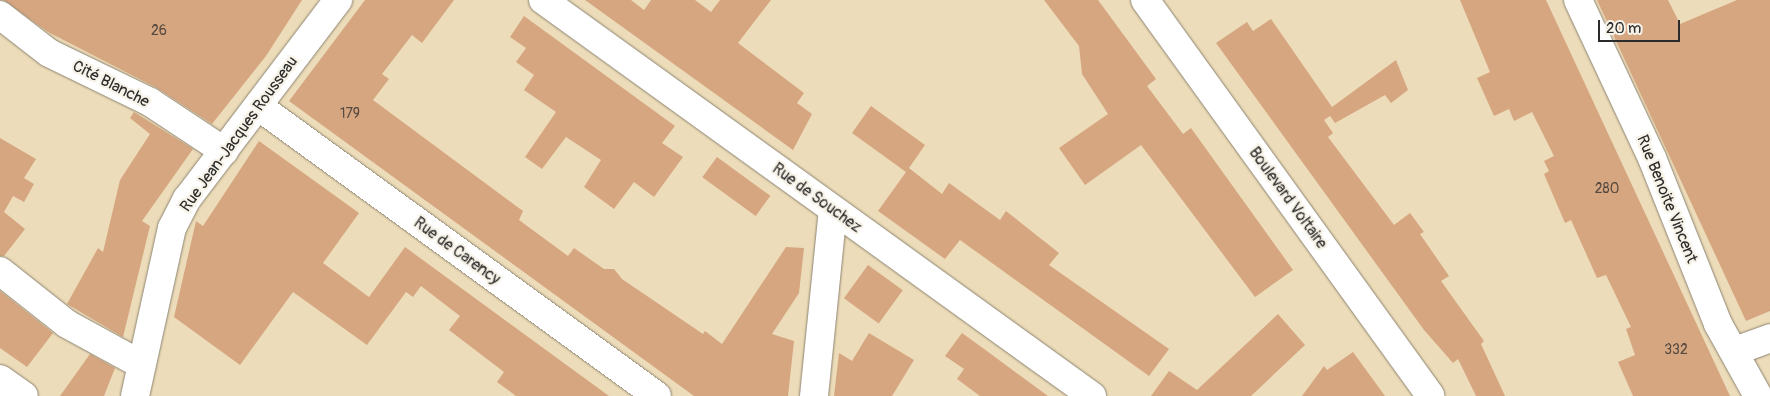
<!DOCTYPE html>
<html>
<head>
<meta charset="utf-8">
<style>
	body { margin:0 }
	#map { position:relative; width:1770px; height:396px; overflow:hidden; background:#eddcb9; font-family:Pangolin,sans-serif }
	div>[style] { position:absolute }
	.building>* { inset:0; background:#d6a681; transform-origin:0 0 }
	.roads { filter:drop-shadow(0 0 1px #8c8472) drop-shadow(0 0 1px #8c8472) }
	.minor>* { height:28px; margin:-14px; padding:0 14px; transform-origin:14px; border-radius:14px; background:#fff }
	.major>* { height:28px; margin:-14px; padding:0 14px; transform-origin:14px; border-radius:14px; background:#fff }
	span { translate:-50% -50%; white-space:nowrap; text-align:center; line-height:1.15; -webkit-text-stroke:4.5px #f7f3e8; paint-order:stroke }
	.number-label { font-size:14px; color:#564a40 }
	.number-label span { -webkit-text-stroke-width:0 }
	.street-label { font-size:16px; color:#2b2b2b }
	.scale { position:absolute; left:1598px; top:20px; width:82px; height:22px; box-sizing:border-box; border:2px solid #2b2b2b; border-top:0; padding-left:6px; font-size:15px; line-height:18px; white-space:nowrap; color:#2b2b2b; -webkit-text-stroke:4px #f7f3e8; paint-order:stroke }
</style>
</head>
<body>
<div id="map">
	<div class="building">
		<div style="clip-path:polygon(3px 0,302px 0,266px 56px,212px 124px,157px 88px,48px 32px)"></div>
		<div style="clip-path:polygon(365px 0,454px 0,422px 43px,412px 35px,382px 74px,389px 79px,373px 100px,523px 211px,519px 220px,568px 256px,574px 248px,604px 269px,614px 269px,622px 279px,703px 334px,705px 331px,722px 344px,786px 247px,804px 248px,799px 293px,772px 334px,794px 341px,788px 396px,694px 396px,289px 101px)"></div>
		<div style="clip-path:polygon(585px 0,631px 0,644px 10px,651px 0,695px 0,711px 12px,720px 0,771px 0,738px 43px,804px 93px,797px 103px,812px 114px,793px 150px)"></div>
		<div style="clip-path:polygon(1044px 0,1098px 0,1156px 79px,1147px 86px,1183px 134px,1191px 128px,1293px 270px,1255px 297px,1141px 145px,1085px 185px,1059px 148px,1108px 114px,1082px 74px,1079px 46px)"></div>
		<div style="clip-path:polygon(1460px 0,1546px 0,1730px 396px,1633px 396px,1618px 362px,1635px 355px,1626px 329px,1631px 327px,1606px 275px,1597px 278px,1571px 220px,1565px 223px,1544px 174px,1549px 171px,1544px 161px,1554px 156px,1532px 112px,1514px 121px,1509px 109px,1494px 116px,1477px 78px,1490px 72px)"></div>
		<div style="clip-path:polygon(1597px 0,1668px 0,1680px 24px,1737px 0,1770px 0,1770px 311px,1746px 321px)"></div>
		<div style="clip-path:polygon(524px 16px,675px 126px,662px 143px,683px 157px,654px 197px,634px 182px,614px 209px,584px 187px,601px 160px,566px 137px,542px 169px,525px 157px,556px 112px,524px 90px,534px 75px,516px 62px,526px 48px,510px 37px)"></div>
		<div style="clip-path:polygon(1271px 19px,1332px 107px,1396px 60px,1408px 90px,1391px 103px,1385px 95px,1335px 123px,1330px 116px,1324px 120px,1333px 133px,1328px 137px,1394px 225px,1410px 213px,1424px 232px,1420px 234px,1449px 276px,1441px 281px,1484px 341px,1481px 344px,1505px 396px,1476px 396px,1458px 359px,1453px 363px,1424px 330px,1216px 43px,1247px 22px,1253px 31px)"></div>
		<div style="clip-path:polygon(871px 106px,925px 145px,909px 168px,942px 194px,949px 183px,1000px 220px,1006px 211px,1059px 253px,1049px 265px,1169px 349px,1149px 376px,960px 240px,945px 259px,878px 211px,906px 172px,852px 133px)"></div>
		<div style="clip-path:polygon(134px 112px,193px 149px,142px 221px,150px 226px,123px 337px,67px 304px,98px 248px,103px 252px,120px 180px,150px 134px,130px 118px)"></div>
		<div style="clip-path:polygon(0 138px,36px 159px,24px 178px,34px 184px,24px 202px,13px 196px,4px 212px,25px 229px,4px 256px,0 256px)"></div>
		<div style="clip-path:polygon(259px 141px,359px 213px,323px 263px,369px 297px,405px 247px,609px 396px,516px 396px,497px 382px,504px 372px,449px 330px,460px 316px,421px 286px,413px 297px,406px 292px,367px 345px,293px 292px,240px 365px,174px 317px,196px 221px,203px 226px)"></div>
		<div style="left:717px;top:157px;width:66px;height:25px;rotate:36deg"></div>
		<div style="left:868px;top:265px;width:43px;height:41px;rotate:36deg"></div>
		<div style="clip-path:polygon(0 291px,53px 333px,27px 367px,0 348px)"></div>
		<div style="clip-path:polygon(1278px 314px,1305px 345px,1251px 396px,1151px 396px,1169px 371px,1197px 390px)"></div>
		<div style="clip-path:polygon(869px 333px,914px 360px,892px 396px,834px 396px,839px 353px,852px 361px)"></div>
		<div style="clip-path:polygon(962px 333px,980px 346px,1048px 396px,980px 396px,957px 379px,964px 369px,945px 356px)"></div>
		<div style="clip-path:polygon(1353px 352px,1385px 396px,1302px 396px,1324px 366px,1327px 370px)"></div>
		<div style="clip-path:polygon(90px 354px,115px 368px,104px 396px,60px 396px)"></div>
	</div>
	<div class="roads">
		<div class="minor">
			<div style="left:543px;top:0;width:677px;rotate:35.8deg"></div>
			<div style="left:1145px;top:0;width:488px;rotate:54.2deg"></div>
			<div style="left:1578px;top:0;width:174px;rotate:64.9deg"></div>
			<div style="left:1652px;top:158px;width:179px;rotate:68.3deg"></div>
			<div style="left:1718px;top:324px;width:82px;rotate:60.9deg"></div>
			<div style="left:0;top:15px;width:62px;rotate:37.8deg"></div>
			<div style="left:49px;top:53px;width:112px;rotate:25.9deg"></div>
			<div style="left:150px;top:102px;width:89px;rotate:33.5deg"></div>
			<div style="left:258px;top:106px;width:493px;rotate:36deg"></div>
			<div style="left:0;top:271px;width:85px;rotate:38.3deg"></div>
			<div style="left:67px;top:324px;width:85px;rotate:28.7deg"></div>
			<div style="left:1735px;top:351px;width:37px;rotate:-20deg"></div>
			<div style="left:135px;top:396px;width:172px;rotate:-77.6deg"></div>
			<div style="left:172px;top:228px;width:33px;rotate:-63deg"></div>
			<div style="left:187px;top:199px;width:250px;rotate:-52.8deg"></div>
			<div style="left:814px;top:396px;width:187px;rotate:-84.2deg"></div>
		</div>
		<div class="major">
			<div style="left:0;top:379px;width:29px;rotate:35deg"></div>
		</div>
	</div>
	<div class="number-label">
		<span style="left:159px;top:31px">26</span>
		<span style="left:350px;top:114px">179</span>
		<span style="left:1607px;top:189px">280</span>
		<span style="left:1676px;top:350px">332</span>
	</div>
	<div class="street-label">
		<span style="left:111px;top:84px;rotate:27deg">Cité Blanche</span>
		<span style="left:239px;top:134px;rotate:-54deg">Rue Jean-Jacques Rousseau</span>
		<span style="left:817px;top:198px;rotate:36deg">Rue de Souchez</span>
		<span style="left:1288px;top:198px;rotate:54deg">Boulevard Voltaire</span>
		<span style="left:1667px;top:199px;rotate:68deg">Rue Benoite Vincent</span>
		<span style="left:457px;top:251px;rotate:36deg">Rue de Carency</span>
	</div>
	<div class="scale">20 m</div>
</div>
</body>
</html>
